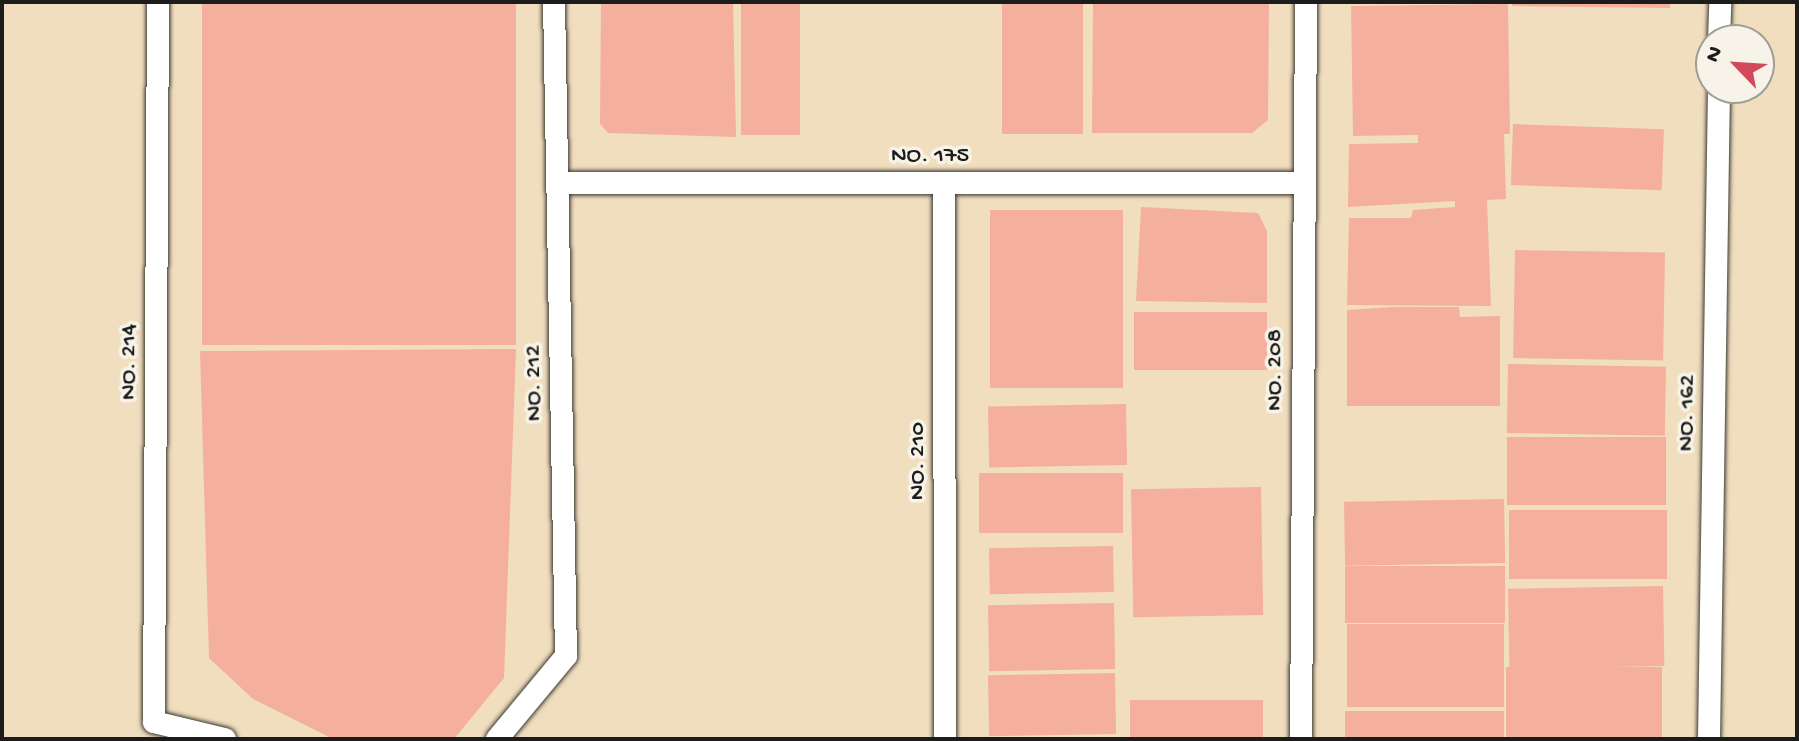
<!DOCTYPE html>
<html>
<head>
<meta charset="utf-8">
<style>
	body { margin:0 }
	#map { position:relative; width:1799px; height:741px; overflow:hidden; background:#f1debe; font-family:"Gochi Hand",sans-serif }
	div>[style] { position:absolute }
	.building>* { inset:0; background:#f4b09d; transform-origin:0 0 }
	.roads { filter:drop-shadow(0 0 2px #3c3934) drop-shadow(0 0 2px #3c3934) }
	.street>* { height:22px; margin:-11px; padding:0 11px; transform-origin:11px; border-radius:11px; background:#fff }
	span { translate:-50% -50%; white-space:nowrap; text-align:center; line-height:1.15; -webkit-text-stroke:7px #f7f3e8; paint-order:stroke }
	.street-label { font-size:24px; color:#1c1c1c }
	.frame { position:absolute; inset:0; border:4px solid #1c1c1c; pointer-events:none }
	.north { position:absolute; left:1695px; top:24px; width:80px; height:80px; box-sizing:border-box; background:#f7f3e8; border:2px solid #9f9d96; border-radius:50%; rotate:295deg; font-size:22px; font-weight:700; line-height:32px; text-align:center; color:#1c1c1c }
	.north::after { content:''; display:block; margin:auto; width:28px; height:36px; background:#d1495b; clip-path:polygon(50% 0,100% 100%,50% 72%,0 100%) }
</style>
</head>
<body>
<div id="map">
	<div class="building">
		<div style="left:202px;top:2px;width:314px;height:343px"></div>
		<div style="clip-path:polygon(601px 2px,733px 2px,736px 137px,608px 133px,600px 124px)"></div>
		<div style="left:741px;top:2px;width:59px;height:133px"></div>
		<div style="left:1002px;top:2px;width:81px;height:132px"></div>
		<div style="clip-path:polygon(1093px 2px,1269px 2px,1268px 120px,1252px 133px,1092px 133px)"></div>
		<div style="clip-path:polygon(1512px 2px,1670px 2px,1670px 8px,1512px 6px)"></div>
		<div style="clip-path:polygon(1508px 4px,1510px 134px,1504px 134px,1506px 199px,1487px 200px,1491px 306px,1347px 305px,1349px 218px,1411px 218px,1413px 210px,1455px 207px,1455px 201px,1348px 207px,1349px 144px,1418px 143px,1418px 135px,1353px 136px,1351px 6px)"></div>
		<div style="left:1513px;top:124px;width:151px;height:61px;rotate:2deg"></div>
		<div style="clip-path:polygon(1141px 207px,1258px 213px,1267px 231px,1267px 303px,1136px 301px)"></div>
		<div style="left:990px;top:210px;width:133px;height:178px"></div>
		<div style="left:1515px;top:250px;width:150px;height:108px;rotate:1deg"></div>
		<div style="clip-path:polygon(1393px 307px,1459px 307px,1460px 317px,1500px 316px,1500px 406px,1347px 406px,1347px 310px)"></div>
		<div style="left:1134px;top:312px;width:133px;height:58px"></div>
		<div style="clip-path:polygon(516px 349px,504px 678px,454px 739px,333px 739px,253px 699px,209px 658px,200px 351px)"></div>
		<div style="left:1508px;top:364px;width:158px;height:69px;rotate:1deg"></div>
		<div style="left:1126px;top:404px;width:61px;height:138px;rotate:89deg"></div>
		<div style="left:1507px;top:437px;width:159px;height:68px"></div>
		<div style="left:1123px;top:473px;width:60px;height:144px;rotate:90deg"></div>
		<div style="left:1261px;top:487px;width:128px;height:130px;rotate:89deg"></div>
		<div style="left:1504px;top:499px;width:64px;height:160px;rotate:89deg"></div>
		<div style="left:1509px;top:510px;width:158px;height:69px"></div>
		<div style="left:1113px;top:546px;width:46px;height:124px;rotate:89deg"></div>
		<div style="left:1505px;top:566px;width:57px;height:160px;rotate:90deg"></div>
		<div style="left:1663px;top:586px;width:80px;height:155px;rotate:89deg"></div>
		<div style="left:1114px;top:603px;width:66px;height:126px;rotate:89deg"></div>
		<div style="left:1347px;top:624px;width:157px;height:83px"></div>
		<div style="left:1662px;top:667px;width:72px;height:156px;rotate:90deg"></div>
		<div style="left:1115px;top:673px;width:61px;height:127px;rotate:89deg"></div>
		<div style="left:1130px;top:700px;width:133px;height:39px"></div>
		<div style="left:1504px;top:711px;width:28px;height:159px;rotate:90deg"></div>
	</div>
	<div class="roads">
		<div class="street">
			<div style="left:158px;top:2px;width:720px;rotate:90.32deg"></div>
			<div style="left:154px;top:722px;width:73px;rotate:13.5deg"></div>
			<div style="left:1719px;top:40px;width:38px;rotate:-88deg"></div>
			<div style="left:557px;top:183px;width:745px"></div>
			<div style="left:944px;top:184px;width:555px;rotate:89.9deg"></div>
			<div style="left:497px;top:739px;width:108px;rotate:-50.3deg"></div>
			<div style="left:566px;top:656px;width:654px;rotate:-91.05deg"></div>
			<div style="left:1301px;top:739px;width:737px;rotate:-89.61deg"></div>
			<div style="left:1709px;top:739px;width:651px;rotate:-89.12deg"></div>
		</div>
	</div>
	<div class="street-label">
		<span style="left:930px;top:157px">NO. 175</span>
		<span style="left:130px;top:362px;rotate:-90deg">NO. 214</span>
		<span style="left:1276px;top:370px;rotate:-90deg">NO. 208</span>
		<span style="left:535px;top:383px;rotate:-91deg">NO. 212</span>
		<span style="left:1688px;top:413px;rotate:-89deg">NO. 162</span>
		<span style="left:919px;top:461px;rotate:-90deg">NO. 210</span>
	</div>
	<div class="frame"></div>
	<div class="north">N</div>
</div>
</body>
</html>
